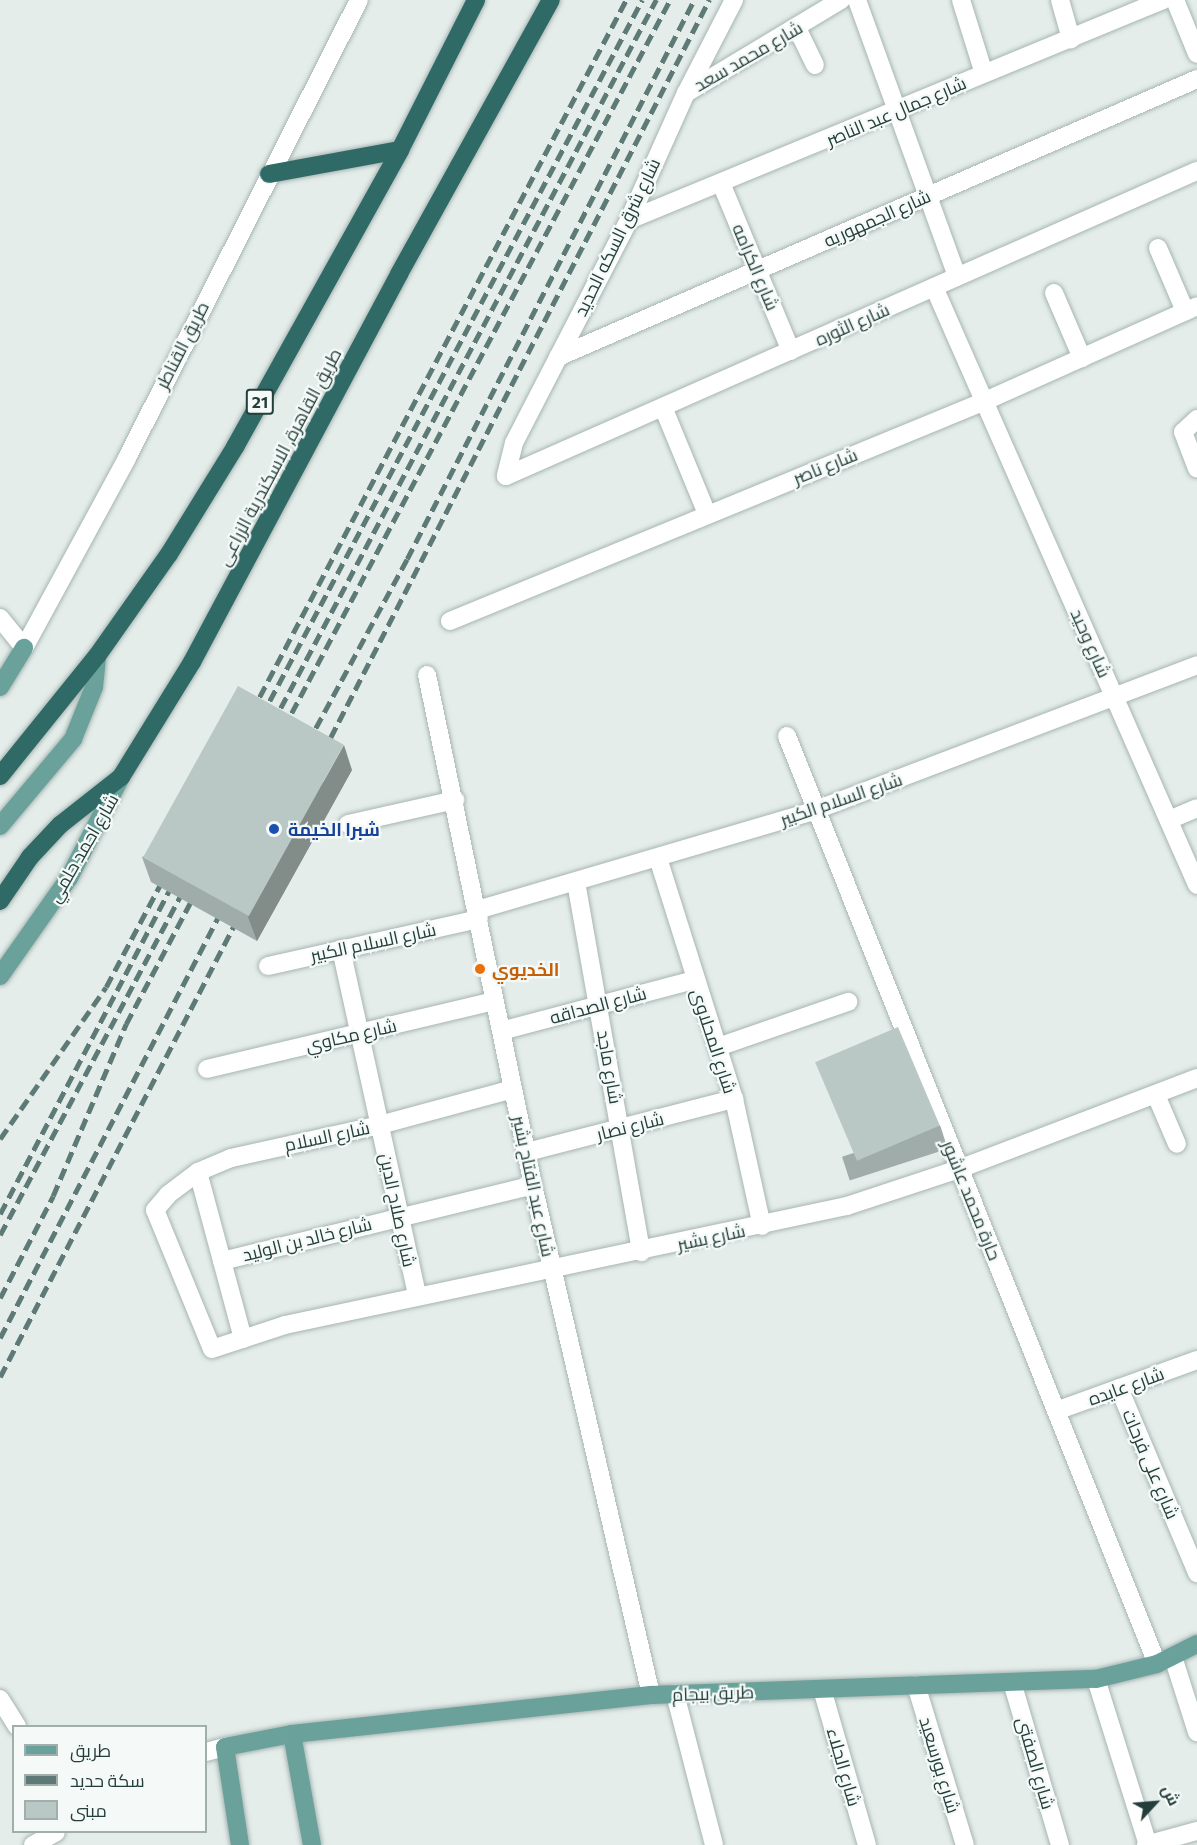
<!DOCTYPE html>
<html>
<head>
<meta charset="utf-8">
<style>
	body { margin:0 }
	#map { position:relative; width:1197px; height:1845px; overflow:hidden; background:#e4edea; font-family:Commissioner,Cairo,sans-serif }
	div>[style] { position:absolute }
	.roads { filter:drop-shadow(0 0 2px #a7b5b2) drop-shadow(0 0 2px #a7b5b2) }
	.minor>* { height:18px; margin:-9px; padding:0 9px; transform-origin:9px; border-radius:9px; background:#fff }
	.major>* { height:18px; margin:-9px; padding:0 9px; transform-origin:9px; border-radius:9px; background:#6aa29b }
	.highway>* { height:18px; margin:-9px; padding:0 9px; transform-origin:9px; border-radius:9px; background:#306a66 }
	.rail>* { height:4.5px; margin-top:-2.25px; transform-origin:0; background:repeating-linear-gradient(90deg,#5e7a76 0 12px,transparent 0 18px) }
	.wall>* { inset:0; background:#9faca9; transform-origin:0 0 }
	.shaded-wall>* { inset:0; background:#828c89 }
	.building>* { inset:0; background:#b9c8c4; transform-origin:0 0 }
	.dots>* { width:16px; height:16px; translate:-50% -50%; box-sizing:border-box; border:3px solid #f5faf8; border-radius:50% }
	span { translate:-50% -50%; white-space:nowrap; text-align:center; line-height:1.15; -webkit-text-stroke:4.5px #f5faf8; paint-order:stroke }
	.shield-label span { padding:2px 4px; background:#f5faf8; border:2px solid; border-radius:4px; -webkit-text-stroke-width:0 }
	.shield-label { font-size:16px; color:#243f3b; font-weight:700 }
	.street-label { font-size:18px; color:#243f3b }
	.transit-label { font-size:18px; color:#164399; font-weight:700 }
	.left { translate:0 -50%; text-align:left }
	.food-label { font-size:18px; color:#c56008; font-weight:700 }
	.legend { position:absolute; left:12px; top:1725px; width:195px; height:108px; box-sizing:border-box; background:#f5faf8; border:2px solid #a1afac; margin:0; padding:8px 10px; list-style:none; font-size:18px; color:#243f3b }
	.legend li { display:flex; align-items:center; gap:12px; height:30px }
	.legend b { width:30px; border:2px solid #a1afac }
	.north { position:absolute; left:1125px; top:1773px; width:60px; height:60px; -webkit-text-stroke:4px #f5faf8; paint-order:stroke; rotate:64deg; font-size:16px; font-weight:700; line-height:24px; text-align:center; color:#243f3b }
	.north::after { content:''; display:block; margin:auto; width:21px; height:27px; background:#243f3b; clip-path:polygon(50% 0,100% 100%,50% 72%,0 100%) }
</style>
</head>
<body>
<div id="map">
	<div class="roads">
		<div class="minor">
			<div style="left:734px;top:0;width:105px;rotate:117.3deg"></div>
			<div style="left:686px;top:93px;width:139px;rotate:114.2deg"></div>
			<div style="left:629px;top:220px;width:251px;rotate:117.3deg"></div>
			<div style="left:514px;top:443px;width:34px;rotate:104deg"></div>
			<div style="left:506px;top:476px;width:755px;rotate:-23.82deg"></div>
			<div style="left:857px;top:0;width:294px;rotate:70.1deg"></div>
			<div style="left:961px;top:0;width:77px;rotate:72.7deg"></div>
			<div style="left:1060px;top:0;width:41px;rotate:74.2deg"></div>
			<div style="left:1175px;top:0;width:58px;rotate:67.8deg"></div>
			<div style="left:797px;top:28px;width:41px;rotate:64.1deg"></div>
			<div style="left:686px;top:93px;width:181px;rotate:-31deg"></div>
			<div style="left:721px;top:183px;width:182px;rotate:67.4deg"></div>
			<div style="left:629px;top:220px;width:578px;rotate:-22.39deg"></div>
			<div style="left:1158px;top:248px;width:69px;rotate:66.8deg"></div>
			<div style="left:934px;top:287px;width:653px;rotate:66.26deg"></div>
			<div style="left:1054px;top:293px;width:71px;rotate:66.7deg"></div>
			<div style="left:558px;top:357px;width:697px;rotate:-23.51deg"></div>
			<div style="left:663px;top:407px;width:116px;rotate:67.6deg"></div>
			<div style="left:1197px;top:419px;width:19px;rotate:137deg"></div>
			<div style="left:1183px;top:432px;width:39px;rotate:69deg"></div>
			<div style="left:0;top:618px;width:38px;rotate:51deg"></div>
			<div style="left:24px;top:648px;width:216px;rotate:-61.5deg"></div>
			<div style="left:127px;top:458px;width:513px;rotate:-63.14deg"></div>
			<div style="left:450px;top:621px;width:578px;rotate:-22.35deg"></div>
			<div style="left:985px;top:401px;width:232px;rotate:-24.1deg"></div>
			<div style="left:427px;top:675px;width:521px;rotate:78.26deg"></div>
			<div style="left:533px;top:1185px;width:523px;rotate:76.97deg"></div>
			<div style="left:787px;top:736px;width:999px;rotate:68.26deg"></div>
			<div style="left:1169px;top:820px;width:30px;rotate:-23deg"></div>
			<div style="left:348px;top:824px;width:110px;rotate:-12.6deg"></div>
			<div style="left:658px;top:858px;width:253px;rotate:72.5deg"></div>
			<div style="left:734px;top:1099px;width:130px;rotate:77.6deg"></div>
			<div style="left:576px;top:882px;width:376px;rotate:80deg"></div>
			<div style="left:477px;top:910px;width:353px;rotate:-16.4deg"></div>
			<div style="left:816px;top:810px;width:408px;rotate:-20.8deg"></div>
			<div style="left:341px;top:949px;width:355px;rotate:77.6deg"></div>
			<div style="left:268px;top:966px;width:216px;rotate:-12.6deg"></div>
			<div style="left:501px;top:1031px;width:200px;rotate:-14.8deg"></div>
			<div style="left:718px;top:1047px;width:138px;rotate:-19.1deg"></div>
			<div style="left:207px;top:1069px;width:295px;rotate:-13.3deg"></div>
			<div style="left:513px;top:1089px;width:138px;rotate:164.9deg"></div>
			<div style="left:380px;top:1125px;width:153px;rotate:167.5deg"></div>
			<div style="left:231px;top:1158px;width:36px;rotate:157deg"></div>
			<div style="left:198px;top:1172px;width:38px;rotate:143deg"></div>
			<div style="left:168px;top:1195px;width:20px;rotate:131deg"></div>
			<div style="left:155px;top:1210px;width:150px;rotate:67.7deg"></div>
			<div style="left:212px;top:1349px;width:77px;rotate:-18.2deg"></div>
			<div style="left:285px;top:1325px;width:574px;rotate:-11.96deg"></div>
			<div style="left:847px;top:1206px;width:118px;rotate:-18.3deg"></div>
			<div style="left:959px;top:1169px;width:255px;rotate:-20.9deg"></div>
			<div style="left:1156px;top:1095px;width:53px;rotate:66.8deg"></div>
			<div style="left:527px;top:1152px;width:214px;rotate:-14.4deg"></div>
			<div style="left:198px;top:1172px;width:173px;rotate:74.9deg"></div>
			<div style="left:222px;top:1261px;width:320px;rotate:-13.7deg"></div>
			<div style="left:1119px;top:1388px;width:201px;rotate:67.1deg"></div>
			<div style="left:1056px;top:1411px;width:150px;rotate:-19.9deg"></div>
			<div style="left:1173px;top:1657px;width:79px;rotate:72.3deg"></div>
			<div style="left:1096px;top:1679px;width:174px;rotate:72.6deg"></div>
			<div style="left:1012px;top:1682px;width:170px;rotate:73.6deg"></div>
			<div style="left:916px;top:1685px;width:167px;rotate:73deg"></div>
			<div style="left:822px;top:1689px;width:162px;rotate:73.9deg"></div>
			<div style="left:675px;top:1694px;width:156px;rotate:75.5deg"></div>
			<div style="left:0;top:1699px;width:32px;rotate:58deg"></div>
			<div style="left:206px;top:1752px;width:20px;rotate:-15deg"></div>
			<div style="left:33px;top:1845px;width:26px;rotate:-29deg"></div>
			<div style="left:1146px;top:1845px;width:53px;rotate:-15.4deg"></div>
		</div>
		<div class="major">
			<div style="left:0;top:687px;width:46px;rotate:-58.4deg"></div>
			<div style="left:0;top:826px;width:114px;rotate:-50deg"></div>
			<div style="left:73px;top:739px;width:56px;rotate:-68deg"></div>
			<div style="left:94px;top:687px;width:31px;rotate:-84deg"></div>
			<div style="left:0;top:976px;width:120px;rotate:-54.9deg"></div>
			<div style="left:69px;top:878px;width:114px;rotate:-62.8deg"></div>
			<div style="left:292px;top:1734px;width:113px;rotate:79.8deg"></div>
			<div style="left:240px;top:1845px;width:99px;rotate:-98.7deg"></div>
			<div style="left:225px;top:1747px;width:68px;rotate:-11deg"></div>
			<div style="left:292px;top:1734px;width:361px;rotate:-6.2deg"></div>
			<div style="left:651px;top:1695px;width:445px;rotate:-2.1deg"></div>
			<div style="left:1096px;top:1679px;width:63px;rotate:-13.8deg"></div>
			<div style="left:1157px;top:1664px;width:45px;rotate:-26.6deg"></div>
		</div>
		<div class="highway">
			<div style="left:269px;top:174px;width:133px;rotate:-10.4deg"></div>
			<div style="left:0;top:776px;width:154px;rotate:-51.1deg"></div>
			<div style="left:97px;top:656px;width:125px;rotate:-54.8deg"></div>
			<div style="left:169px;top:554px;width:126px;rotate:-58.3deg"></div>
			<div style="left:235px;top:447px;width:340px;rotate:-60.9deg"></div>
			<div style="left:400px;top:150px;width:168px;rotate:-63.1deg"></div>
			<div style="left:0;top:901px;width:53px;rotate:-55.7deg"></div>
			<div style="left:30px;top:857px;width:44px;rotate:-46.8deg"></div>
			<div style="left:60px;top:825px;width:78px;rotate:-38.2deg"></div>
			<div style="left:121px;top:777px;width:135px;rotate:-58.3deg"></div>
			<div style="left:192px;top:662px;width:440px;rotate:-61.9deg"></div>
			<div style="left:399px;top:274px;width:313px;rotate:-61deg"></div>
		</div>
	</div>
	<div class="rail">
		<div style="left:251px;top:713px;width:806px;rotate:-62.26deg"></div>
		<div style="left:261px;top:717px;width:812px;rotate:-62.01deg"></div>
		<div style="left:272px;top:724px;width:820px;rotate:-62.06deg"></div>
		<div style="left:283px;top:729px;width:825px;rotate:-62.04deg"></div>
		<div style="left:307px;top:744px;width:210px;rotate:-61.6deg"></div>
		<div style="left:407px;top:559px;width:628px;rotate:-62.82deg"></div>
		<div style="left:322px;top:754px;width:848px;rotate:-62.83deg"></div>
		<div style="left:0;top:1139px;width:185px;rotate:-55.1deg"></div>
		<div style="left:106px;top:987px;width:130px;rotate:-62.1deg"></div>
		<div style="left:0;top:1214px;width:380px;rotate:-62.4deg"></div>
		<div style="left:0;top:1235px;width:399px;rotate:-62deg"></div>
		<div style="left:0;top:1298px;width:115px;rotate:-62.5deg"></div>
		<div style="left:53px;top:1196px;width:187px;rotate:-67deg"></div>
		<div style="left:126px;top:1024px;width:154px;rotate:-62.1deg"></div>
		<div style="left:0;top:1338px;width:489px;rotate:-62.6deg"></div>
		<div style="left:0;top:1377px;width:522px;rotate:-62.6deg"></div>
	</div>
	<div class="wall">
		<div style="clip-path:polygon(352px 770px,257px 941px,151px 882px,142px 857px)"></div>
		<div style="left:940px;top:1125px;width:25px;height:103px;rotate:72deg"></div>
	</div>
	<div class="shaded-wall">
		<div style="clip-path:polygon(344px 745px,352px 770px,257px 941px,248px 917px)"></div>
	</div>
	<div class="building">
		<div style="left:238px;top:686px;width:121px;height:196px;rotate:29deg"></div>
		<div style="left:898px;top:1027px;width:107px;height:90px;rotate:67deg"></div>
	</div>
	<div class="dots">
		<div style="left:274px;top:829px;background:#1a4fb4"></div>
		<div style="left:480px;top:969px;background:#e8710a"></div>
	</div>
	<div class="shield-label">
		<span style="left:260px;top:402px">21</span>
	</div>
	<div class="street-label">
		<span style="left:748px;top:56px;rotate:-30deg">شارع محمد سعد</span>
		<span style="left:896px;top:111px;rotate:-23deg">شارع جمال عبد الناصر</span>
		<span style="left:877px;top:218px;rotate:-24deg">شارع الجمهوريه</span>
		<span style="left:617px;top:237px;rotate:-64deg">شارع شرق السكه الحديد</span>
		<span style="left:756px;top:267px;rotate:67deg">شارع الكرامه</span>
		<span style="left:852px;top:324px;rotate:-24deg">شارع الثوره</span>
		<span style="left:182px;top:345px;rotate:-63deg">طريق القناطر</span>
		<span style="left:279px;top:457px;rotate:-62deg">طريق القاهرة, الاسكندرية الزراعى</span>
		<span style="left:825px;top:466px;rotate:-22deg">شارع ناصر</span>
		<span style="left:1091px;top:643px;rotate:66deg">شارع وحيد</span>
		<span style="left:841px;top:799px;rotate:-19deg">شارع السلام الكبير</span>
		<span style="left:83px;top:848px;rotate:-60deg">شارع احمد حلمي</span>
		<span style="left:373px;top:942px;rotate:-12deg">شارع السلام الكبير</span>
		<span style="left:598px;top:1005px;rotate:-15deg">شارع الصداقه</span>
		<span style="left:351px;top:1035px;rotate:-13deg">شارع مكاوي</span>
		<span style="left:714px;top:1041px;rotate:72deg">شارع المحلاوى</span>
		<span style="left:610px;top:1067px;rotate:80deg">شارع ماجد</span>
		<span style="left:630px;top:1126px;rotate:-14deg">شارع نصار</span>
		<span style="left:327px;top:1136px;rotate:-12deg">شارع السلام</span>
		<span style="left:534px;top:1186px;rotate:78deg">شارع عبد الفتاح بشير</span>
		<span style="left:972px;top:1200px;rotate:68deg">حارة محمد عاشور</span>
		<span style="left:398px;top:1210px;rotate:78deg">شارع صلاح الدين</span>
		<span style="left:711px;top:1237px;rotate:-12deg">شارع بشير</span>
		<span style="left:307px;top:1239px;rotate:-14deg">شارع خالد بن الوليد</span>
		<span style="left:1126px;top:1386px;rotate:-20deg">شارع عايده</span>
		<span style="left:1151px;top:1464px;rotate:67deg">شارع على فرحات</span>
		<span style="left:713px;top:1693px;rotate:-2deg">طريق بيجام</span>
		<span style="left:1036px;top:1763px;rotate:74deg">شارع الصفتى</span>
		<span style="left:940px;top:1765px;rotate:73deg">شارع بورسعيد</span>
		<span style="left:844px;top:1767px;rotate:74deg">شارع الجلاء</span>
	</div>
	<div class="transit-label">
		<span class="left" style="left:288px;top:829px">شبرا الخيمة</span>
	</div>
	<div class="food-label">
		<span class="left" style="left:492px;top:969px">الخديوي</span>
	</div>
	<ul class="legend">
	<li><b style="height:8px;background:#6aa29b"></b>طريق</li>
	<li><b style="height:8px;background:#5e7a76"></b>سكة حديد</li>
	<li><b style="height:16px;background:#b9c8c4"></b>مبنى</li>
	</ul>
	<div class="north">ش</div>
</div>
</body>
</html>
